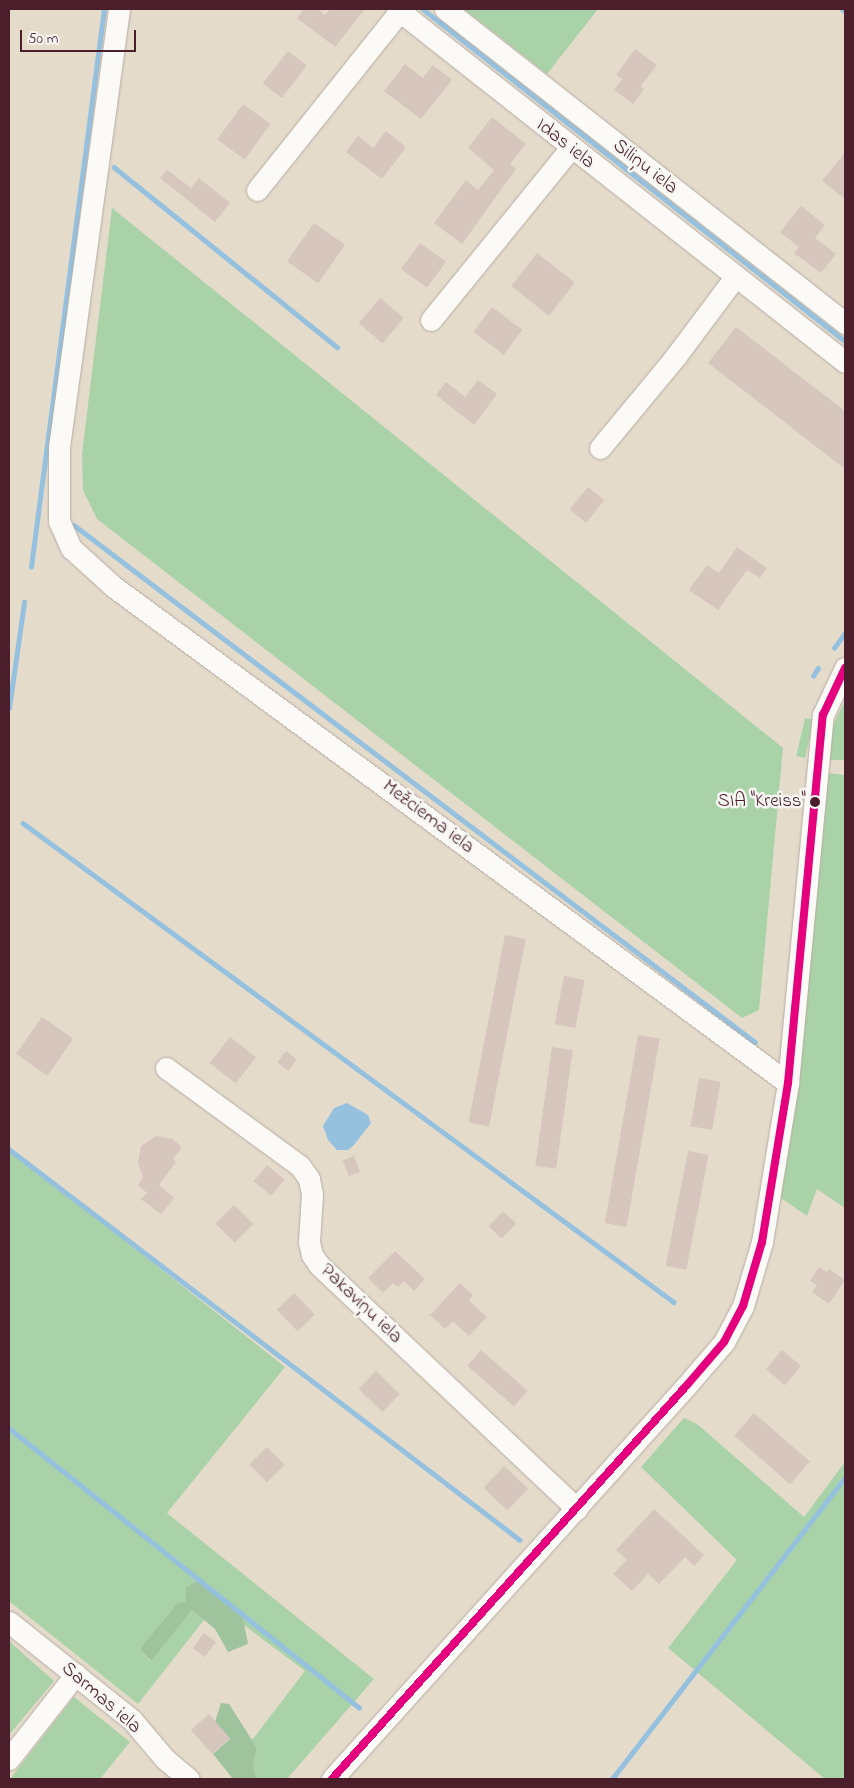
<!DOCTYPE html>
<html>
<head>
<meta charset="utf-8">
<style>
	body { margin:0 }
	#map { position:relative; width:854px; height:1788px; overflow:hidden; background:#e5dbcb; font-family:"Indie Flower",sans-serif }
	div>[style] { position:absolute }
	.green>* { inset:0; background:#aad2a8; transform-origin:0 0 }
	.forest>* { inset:0; background:#9ec39d }
	.water>* { inset:0; background:#95c1df }
	.stream>* { height:4.5px; margin:-2.25px; padding:0 2.25px; transform-origin:2.25px; border-radius:2.25px; background:#95c1df }
	.building>* { inset:0; background:#d6c6be; transform-origin:0 0 }
	.roads { filter:drop-shadow(0 0 1px #b6aca3) drop-shadow(0 0 1px #b6aca3) }
	.minor>* { height:21px; margin:-10.5px; padding:0 10.5px; transform-origin:10.5px; border-radius:10.5px; background:#fbfaf7 }
	.bus-1>* { height:8px; margin:-4px; padding:0 4px; transform-origin:4px; border-radius:4px; background:#e5007d }
	.dots>* { width:14px; height:14px; translate:-50% -50%; box-sizing:border-box; border:2px solid #f6f6f2; border-radius:50% }
	span { translate:-50% -50%; white-space:nowrap; text-align:center; line-height:1.15; -webkit-text-stroke:5px #f6f6f2; paint-order:stroke }
	.bus-label { font-size:19px; color:#4a1f2b }
	.right { translate:-100% -50%; text-align:right }
	.street-label { font-size:20px; color:#4a1f2b }
	.frame { position:absolute; inset:0; border:10px solid #4a1f2b; pointer-events:none }
	.scale { position:absolute; left:20px; top:30px; width:116px; height:22px; box-sizing:border-box; border:2px solid #4a1f2b; border-top:0; padding-left:6px; font-size:15px; line-height:18px; white-space:nowrap; color:#4a1f2b; -webkit-text-stroke:4px #f6f6f2; paint-order:stroke }
</style>
</head>
<body>
<div id="map">
	<div class="green">
		<div style="clip-path:polygon(464px 9px,598px 9px,547px 74px)"></div>
		<div style="clip-path:polygon(112px 208px,783px 748px,759px 1010px,742px 1018px,97px 519px,83px 490px,82px 454px)"></div>
		<div style="clip-path:polygon(845px 701px,845px 760px,829px 760px,832px 727px)"></div>
		<div style="left:805px;top:718px;width:9px;height:39px;rotate:13deg"></div>
		<div style="clip-path:polygon(827px 773px,845px 775px,845px 1208px,817px 1189px,807px 1216px,781px 1198px,806px 1007px)"></div>
		<div style="clip-path:polygon(9px 1149px,285px 1367px,167px 1513px,374px 1679px,287px 1779px,257px 1779px,253px 1767px,257px 1748px,252px 1740px,305px 1671px,244px 1625px,242px 1613px,187px 1602px,140px 1649px,150px 1661px,192px 1610px,204px 1620px,138px 1704px,9px 1601px)"></div>
		<div style="clip-path:polygon(684px 1418px,697px 1424px,804px 1517px,845px 1462px,845px 1779px,825px 1779px,668px 1648px,737px 1560px,641px 1467px)"></div>
		<div style="clip-path:polygon(9px 1641px,54px 1681px,9px 1735px)"></div>
		<div style="clip-path:polygon(74px 1697px,130px 1742px,100px 1779px,10px 1779px)"></div>
	</div>
	<div class="forest">
		<div style="clip-path:polygon(201px 1580px,242px 1613px,248px 1644px,228px 1652px,215px 1629px,192px 1610px,151px 1661px,140px 1649px,178px 1603px,186px 1602px,186px 1587px)"></div>
		<div style="clip-path:polygon(221px 1703px,229px 1704px,257px 1748px,253px 1767px,257px 1779px,233px 1779px,213px 1754px,230px 1739px,215px 1722px)"></div>
	</div>
	<div class="water">
		<div style="clip-path:polygon(347px 1103px,368px 1115px,371px 1123px,354px 1145px,348px 1150px,337px 1150px,328px 1140px,323px 1126px,334px 1108px)"></div>
	</div>
	<div class="stream">
		<div style="left:423px;top:9px;width:537px;rotate:38.19deg"></div>
		<div style="left:842px;top:9px;width:4px;rotate:34deg"></div>
		<div style="left:114px;top:167px;width:287px;rotate:38.9deg"></div>
		<div style="left:74px;top:525px;width:855px;rotate:37.2deg"></div>
		<div style="left:31px;top:567px;width:563px;rotate:-82.55deg"></div>
		<div style="left:834px;top:648px;width:19px;rotate:-54deg"></div>
		<div style="left:813px;top:676px;width:9px;rotate:-58deg"></div>
		<div style="left:9px;top:708px;width:107px;rotate:-81.9deg"></div>
		<div style="left:23px;top:823px;width:808px;rotate:36.35deg"></div>
		<div style="left:9px;top:1149px;width:643px;rotate:37.42deg"></div>
		<div style="left:9px;top:1428px;width:448px;rotate:38.6deg"></div>
		<div style="left:612px;top:1779px;width:381px;rotate:-52.3deg"></div>
	</div>
	<div class="building">
		<div style="clip-path:polygon(304px 9px,318px 9px,325px 15px,330px 9px,365px 9px,335px 47px,297px 18px)"></div>
		<div style="clip-path:polygon(635px 49px,657px 65px,641px 86px,644px 89px,633px 104px,614px 90px,622px 79px,616px 75px)"></div>
		<div style="left:288px;top:51px;width:24px;height:41px;rotate:38deg"></div>
		<div style="clip-path:polygon(405px 64px,423px 78px,433px 65px,452px 80px,421px 119px,384px 91px)"></div>
		<div style="left:243px;top:104px;width:34px;height:44px;rotate:36deg"></div>
		<div style="clip-path:polygon(492px 117px,526px 144px,510px 164px,516px 169px,462px 244px,434px 223px,466px 180px,478px 190px,494px 170px,468px 148px)"></div>
		<div style="clip-path:polygon(386px 131px,406px 147px,382px 179px,346px 152px,358px 136px,373px 148px)"></div>
		<div style="clip-path:polygon(845px 152px,845px 199px,822px 181px)"></div>
		<div style="clip-path:polygon(167px 170px,191px 188px,199px 178px,230px 203px,215px 222px,160px 178px)"></div>
		<div style="clip-path:polygon(801px 206px,825px 225px,815px 238px,836px 254px,821px 273px,794px 253px,799px 247px,780px 232px)"></div>
		<div style="left:314px;top:223px;width:38px;height:47px;rotate:35deg"></div>
		<div style="left:420px;top:243px;width:32px;height:32px;rotate:36deg"></div>
		<div style="left:537px;top:253px;width:48px;height:42px;rotate:38deg"></div>
		<div style="left:380px;top:298px;width:31px;height:33px;rotate:40deg"></div>
		<div style="left:492px;top:307px;width:38px;height:31px;rotate:37deg"></div>
		<div style="clip-path:polygon(736px 327px,845px 411px,845px 469px,708px 363px)"></div>
		<div style="clip-path:polygon(478px 380px,497px 394px,474px 425px,436px 395px,446px 382px,465px 397px)"></div>
		<div style="left:588px;top:487px;width:21px;height:29px;rotate:39deg"></div>
		<div style="clip-path:polygon(737px 547px,767px 568px,760px 578px,747px 570px,718px 610px,689px 590px,707px 565px,719px 573px)"></div>
		<div style="left:505px;top:935px;width:21px;height:191px;rotate:11deg"></div>
		<div style="left:564px;top:976px;width:21px;height:49px;rotate:11deg"></div>
		<div style="left:42px;top:1017px;width:38px;height:45px;rotate:35deg"></div>
		<div style="left:638px;top:1035px;width:22px;height:191px;rotate:10deg"></div>
		<div style="left:230px;top:1037px;width:33px;height:33px;rotate:38deg"></div>
		<div style="left:552px;top:1047px;width:21px;height:120px;rotate:8deg"></div>
		<div style="left:286px;top:1051px;width:14px;height:14px;rotate:39deg"></div>
		<div style="left:699px;top:1078px;width:22px;height:49px;rotate:10deg"></div>
		<div style="clip-path:polygon(156px 1136px,172px 1139px,182px 1147px,173px 1159px,176px 1162px,159px 1185px,174px 1198px,161px 1214px,141px 1199px,147px 1193px,138px 1185px,143px 1177px,138px 1163px,141px 1146px)"></div>
		<div style="left:688px;top:1151px;width:21px;height:117px;rotate:11deg"></div>
		<div style="left:354px;top:1156px;width:17px;height:12px;rotate:69deg"></div>
		<div style="left:267px;top:1165px;width:23px;height:21px;rotate:40deg"></div>
		<div style="left:234px;top:1205px;width:27px;height:26px;rotate:45deg"></div>
		<div style="left:503px;top:1211px;width:18px;height:21px;rotate:43deg"></div>
		<div style="clip-path:polygon(395px 1251px,425px 1279px,414px 1291px,404px 1281px,398px 1287px,393px 1283px,383px 1293px,368px 1278px)"></div>
		<div style="clip-path:polygon(819px 1267px,827px 1272px,829px 1269px,845px 1280px,829px 1304px,812px 1292px,817px 1285px,810px 1281px)"></div>
		<div style="clip-path:polygon(460px 1283px,473px 1295px,469px 1301px,487px 1317px,469px 1336px,453px 1321px,445px 1329px,430px 1315px)"></div>
		<div style="left:294px;top:1293px;width:30px;height:24px;rotate:46deg"></div>
		<div style="left:481px;top:1350px;width:62px;height:21px;rotate:41deg"></div>
		<div style="left:782px;top:1350px;width:25px;height:25px;rotate:40deg"></div>
		<div style="left:376px;top:1371px;width:33px;height:25px;rotate:44deg"></div>
		<div style="left:754px;top:1413px;width:74px;height:30px;rotate:41deg"></div>
		<div style="left:267px;top:1447px;width:25px;height:25px;rotate:45deg"></div>
		<div style="left:504px;top:1466px;width:33px;height:30px;rotate:43deg"></div>
		<div style="clip-path:polygon(654px 1509px,704px 1555px,694px 1566px,685px 1557px,659px 1584px,648px 1574px,632px 1591px,613px 1574px,627px 1560px,616px 1550px)"></div>
		<div style="left:204px;top:1633px;width:15px;height:19px;rotate:37deg"></div>
		<div style="left:209px;top:1714px;width:32px;height:24px;rotate:49deg"></div>
	</div>
	<div class="roads">
		<div class="minor">
			<div style="left:119px;top:9px;width:441px;rotate:97.8deg"></div>
			<div style="left:59px;top:446px;width:75px;rotate:90deg"></div>
			<div style="left:59px;top:521px;width:30px;rotate:66deg"></div>
			<div style="left:71px;top:548px;width:58px;rotate:42.2deg"></div>
			<div style="left:114px;top:587px;width:837px;rotate:36.35deg"></div>
			<div style="left:397px;top:9px;width:570px;rotate:38.24deg"></div>
			<div style="left:445px;top:9px;width:509px;rotate:38.13deg"></div>
			<div style="left:257px;top:190px;width:229px;rotate:-51.4deg"></div>
			<div style="left:431px;top:320px;width:222px;rotate:-50.9deg"></div>
			<div style="left:600px;top:448px;width:119px;rotate:-50.4deg"></div>
			<div style="left:676px;top:356px;width:99px;rotate:-53.2deg"></div>
			<div style="left:166px;top:1068px;width:166px;rotate:36.2deg"></div>
			<div style="left:300px;top:1166px;width:16px;rotate:55deg"></div>
			<div style="left:309px;top:1179px;width:15px;rotate:79deg"></div>
			<div style="left:312px;top:1194px;width:48px;rotate:93.6deg"></div>
			<div style="left:309px;top:1242px;width:13px;rotate:77deg"></div>
			<div style="left:312px;top:1255px;width:12px;rotate:55deg"></div>
			<div style="left:319px;top:1265px;width:355px;rotate:43.4deg"></div>
			<div style="left:9px;top:1622px;width:157px;rotate:38.5deg"></div>
			<div style="left:132px;top:1720px;width:51px;rotate:49.8deg"></div>
			<div style="left:165px;top:1759px;width:31px;rotate:40deg"></div>
			<div style="left:9px;top:1759px;width:108px;rotate:-51.8deg"></div>
			<div style="left:332px;top:1779px;width:530px;rotate:-47.98deg"></div>
			<div style="left:687px;top:1385px;width:57px;rotate:-49.3deg"></div>
			<div style="left:724px;top:1342px;width:41px;rotate:-62.2deg"></div>
			<div style="left:743px;top:1306px;width:67px;rotate:-73.5deg"></div>
			<div style="left:762px;top:1242px;width:161px;rotate:-80.7deg"></div>
			<div style="left:788px;top:1083px;width:370px;rotate:-84.6deg"></div>
			<div style="left:823px;top:715px;width:52px;rotate:-64.9deg"></div>
		</div>
	</div>
	<div class="bus-1">
		<div style="left:332px;top:1779px;width:530px;rotate:-47.98deg"></div>
		<div style="left:687px;top:1385px;width:57px;rotate:-49.3deg"></div>
		<div style="left:724px;top:1342px;width:41px;rotate:-62.2deg"></div>
		<div style="left:743px;top:1306px;width:67px;rotate:-73.5deg"></div>
		<div style="left:762px;top:1242px;width:161px;rotate:-80.7deg"></div>
		<div style="left:788px;top:1083px;width:370px;rotate:-84.6deg"></div>
		<div style="left:823px;top:715px;width:52px;rotate:-64.9deg"></div>
	</div>
	<div class="dots">
		<div style="left:815px;top:802px;background:#4a1f2b"></div>
	</div>
	<div class="bus-label">
		<span class="right" style="left:806px;top:802px">SIA "Kreiss"</span>
	</div>
	<div class="street-label">
		<span style="left:565px;top:144px;rotate:38deg">Idas iela</span>
		<span style="left:645px;top:167px;rotate:38deg">Siliņu iela</span>
		<span style="left:428px;top:817px;rotate:37deg">Mežciema iela</span>
		<span style="left:361px;top:1304px;rotate:44deg">Pakaviņu iela</span>
		<span style="left:101px;top:1698px;rotate:41deg">Sarmas iela</span>
	</div>
	<div class="frame"></div>
	<div class="scale">50 m</div>
</div>
</body>
</html>
